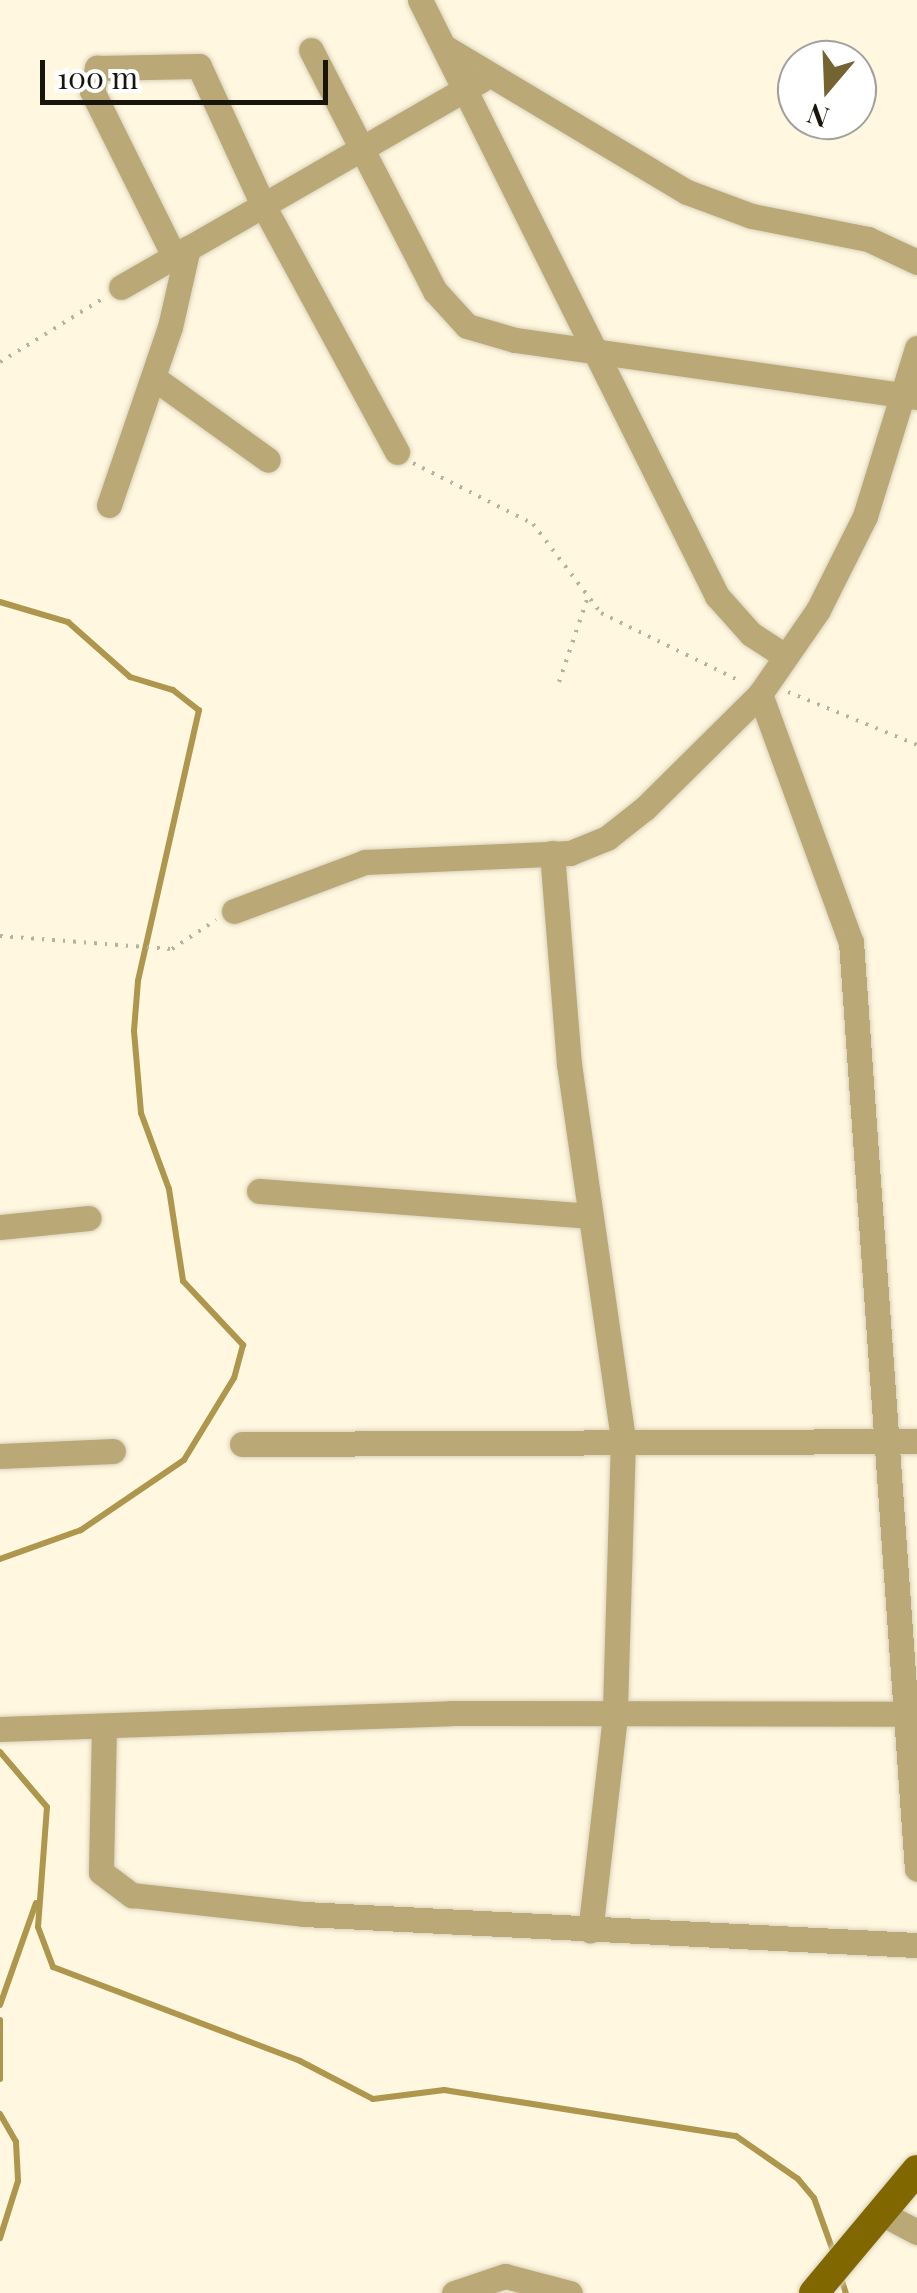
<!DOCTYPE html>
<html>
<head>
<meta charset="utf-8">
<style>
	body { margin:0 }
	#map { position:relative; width:917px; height:2293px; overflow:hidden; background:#fff7df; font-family:"Playfair Display",serif }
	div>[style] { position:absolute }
	.stream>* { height:6px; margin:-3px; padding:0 3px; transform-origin:3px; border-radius:3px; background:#ae964d }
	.path>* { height:4px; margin-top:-2px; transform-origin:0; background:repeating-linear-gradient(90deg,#b8b19d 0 2.5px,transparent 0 10.5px) }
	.roads { filter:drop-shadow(0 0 2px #dad3bd) drop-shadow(0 0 2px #dad3bd) }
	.minor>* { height:25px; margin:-12.5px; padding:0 12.5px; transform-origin:12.5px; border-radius:12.5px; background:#baa976 }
	.major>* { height:30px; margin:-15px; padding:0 15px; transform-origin:15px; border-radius:15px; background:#806700 }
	span { translate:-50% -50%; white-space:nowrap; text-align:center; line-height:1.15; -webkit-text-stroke:9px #fff; paint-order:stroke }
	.north { position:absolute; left:777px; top:40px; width:100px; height:100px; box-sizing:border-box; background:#fff; border:2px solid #a3a19d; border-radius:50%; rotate:199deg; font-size:28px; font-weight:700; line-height:40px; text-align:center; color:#18150a }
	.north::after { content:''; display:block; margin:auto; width:35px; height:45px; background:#746431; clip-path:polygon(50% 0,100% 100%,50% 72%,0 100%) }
	.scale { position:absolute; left:40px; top:60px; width:288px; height:45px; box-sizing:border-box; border:5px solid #18150a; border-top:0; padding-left:12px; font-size:30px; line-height:35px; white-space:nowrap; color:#18150a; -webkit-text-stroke:8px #fff; paint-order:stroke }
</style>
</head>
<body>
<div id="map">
	<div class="stream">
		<div style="left:0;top:602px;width:71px;rotate:16.4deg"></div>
		<div style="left:68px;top:622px;width:83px;rotate:41.6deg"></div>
		<div style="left:130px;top:677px;width:45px;rotate:16.8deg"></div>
		<div style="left:173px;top:690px;width:33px;rotate:38deg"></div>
		<div style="left:199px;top:710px;width:278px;rotate:102.7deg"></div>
		<div style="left:138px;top:981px;width:50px;rotate:94.6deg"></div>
		<div style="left:134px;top:1031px;width:82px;rotate:85.1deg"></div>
		<div style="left:141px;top:1113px;width:81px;rotate:69.8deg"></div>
		<div style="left:169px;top:1189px;width:93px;rotate:81.3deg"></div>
		<div style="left:183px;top:1281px;width:88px;rotate:46.8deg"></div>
		<div style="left:243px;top:1345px;width:34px;rotate:105deg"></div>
		<div style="left:234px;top:1378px;width:96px;rotate:121.4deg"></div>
		<div style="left:184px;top:1460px;width:125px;rotate:145.8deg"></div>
		<div style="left:81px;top:1530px;width:86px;rotate:160.3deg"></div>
		<div style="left:0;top:1752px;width:72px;rotate:49.5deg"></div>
		<div style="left:47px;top:1807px;width:120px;rotate:94.3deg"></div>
		<div style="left:38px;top:1927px;width:43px;rotate:69.4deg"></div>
		<div style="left:53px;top:1967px;width:264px;rotate:20.8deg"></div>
		<div style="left:300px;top:2061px;width:82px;rotate:27.5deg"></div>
		<div style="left:373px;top:2099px;width:72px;rotate:-7.2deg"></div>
		<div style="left:444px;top:2090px;width:296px;rotate:9deg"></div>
		<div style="left:736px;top:2136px;width:75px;rotate:34.7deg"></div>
		<div style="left:798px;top:2179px;width:25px;rotate:50deg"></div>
		<div style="left:814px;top:2198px;width:59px;rotate:70.3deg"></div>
		<div style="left:0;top:2005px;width:108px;rotate:-70.6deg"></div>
		<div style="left:0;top:2020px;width:59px;rotate:90deg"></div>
		<div style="left:0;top:2114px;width:32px;rotate:60deg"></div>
		<div style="left:16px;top:2142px;width:39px;rotate:87deg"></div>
		<div style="left:18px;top:2181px;width:60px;rotate:107.5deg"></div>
		<div style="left:840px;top:2275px;width:19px;rotate:72deg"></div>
	</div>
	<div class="path">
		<div style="left:0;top:362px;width:120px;rotate:-31.7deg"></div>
		<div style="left:413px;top:463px;width:135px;rotate:26.9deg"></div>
		<div style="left:533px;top:524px;width:112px;rotate:52.6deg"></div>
		<div style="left:601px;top:613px;width:157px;rotate:26.1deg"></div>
		<div style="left:559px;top:682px;width:93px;rotate:-71.2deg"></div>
		<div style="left:788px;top:692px;width:139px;rotate:22.3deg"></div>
		<div style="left:0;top:936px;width:172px;rotate:4.3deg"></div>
		<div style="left:172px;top:949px;width:53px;rotate:-33.4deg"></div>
	</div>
	<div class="roads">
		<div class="minor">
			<div style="left:420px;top:0;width:666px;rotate:63.51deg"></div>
			<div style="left:717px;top:596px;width:51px;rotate:48.2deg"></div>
			<div style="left:751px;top:634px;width:40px;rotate:32.9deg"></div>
			<div style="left:446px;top:48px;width:281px;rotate:30.9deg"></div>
			<div style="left:687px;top:192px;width:69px;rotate:20.3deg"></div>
			<div style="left:752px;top:216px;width:118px;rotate:11.2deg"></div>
			<div style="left:868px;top:239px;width:54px;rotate:25.1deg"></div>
			<div style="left:311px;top:50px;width:271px;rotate:62.8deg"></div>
			<div style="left:435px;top:291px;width:47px;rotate:47.6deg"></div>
			<div style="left:467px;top:326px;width:50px;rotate:16.3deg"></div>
			<div style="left:515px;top:340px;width:406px;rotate:8.1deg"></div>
			<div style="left:174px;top:256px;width:184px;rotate:-116.4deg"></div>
			<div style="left:92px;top:91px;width:24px;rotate:-78deg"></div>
			<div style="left:97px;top:68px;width:102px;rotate:-1.1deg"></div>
			<div style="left:199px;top:66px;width:153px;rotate:65.3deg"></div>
			<div style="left:263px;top:205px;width:281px;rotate:61.5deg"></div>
			<div style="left:121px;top:287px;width:415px;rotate:-29.9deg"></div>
			<div style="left:154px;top:378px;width:140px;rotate:35.7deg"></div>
			<div style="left:109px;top:505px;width:188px;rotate:-71.1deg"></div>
			<div style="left:170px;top:327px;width:81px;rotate:-77.2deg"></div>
			<div style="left:760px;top:694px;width:264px;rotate:69.9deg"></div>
			<div style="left:851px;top:942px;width:929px;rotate:85.93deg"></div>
			<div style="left:552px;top:853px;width:212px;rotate:85.4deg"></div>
			<div style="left:569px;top:1064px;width:379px;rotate:81.8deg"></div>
			<div style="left:623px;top:1439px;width:277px;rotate:91.7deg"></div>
			<div style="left:615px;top:1716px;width:216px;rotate:96.6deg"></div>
			<div style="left:234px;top:911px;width:140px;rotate:-20.5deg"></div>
			<div style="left:365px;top:862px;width:205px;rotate:-2.5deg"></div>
			<div style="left:570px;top:853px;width:40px;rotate:-22deg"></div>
			<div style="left:607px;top:838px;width:48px;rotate:-38.3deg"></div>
			<div style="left:645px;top:808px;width:162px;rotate:-44.7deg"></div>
			<div style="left:760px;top:694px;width:102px;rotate:-55.4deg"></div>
			<div style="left:818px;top:610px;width:105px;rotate:-63.4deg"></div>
			<div style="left:865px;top:516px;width:176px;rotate:-72.8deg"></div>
			<div style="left:259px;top:1191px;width:331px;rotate:4.3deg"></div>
			<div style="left:0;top:1227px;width:89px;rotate:-5.8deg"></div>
			<div style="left:242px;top:1444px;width:675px;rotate:-0.25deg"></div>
			<div style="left:0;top:1456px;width:113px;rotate:-2.5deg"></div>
			<div style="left:104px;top:1726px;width:146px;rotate:91.2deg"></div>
			<div style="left:101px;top:1872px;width:39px;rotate:37deg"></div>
			<div style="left:132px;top:1895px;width:173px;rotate:6.3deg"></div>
			<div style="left:304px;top:1914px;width:614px;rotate:2.9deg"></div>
			<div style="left:0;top:1729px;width:451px;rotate:-2deg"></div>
			<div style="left:451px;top:1713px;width:466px;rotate:0.1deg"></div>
			<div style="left:881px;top:2213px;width:41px;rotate:27.8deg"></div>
			<div style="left:454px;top:2293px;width:54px;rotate:-18.4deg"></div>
			<div style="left:505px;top:2276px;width:67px;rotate:14.7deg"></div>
		</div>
		<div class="major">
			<div style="left:814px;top:2293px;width:160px;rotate:-50.1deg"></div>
		</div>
	</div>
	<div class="north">N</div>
	<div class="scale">100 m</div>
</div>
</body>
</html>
